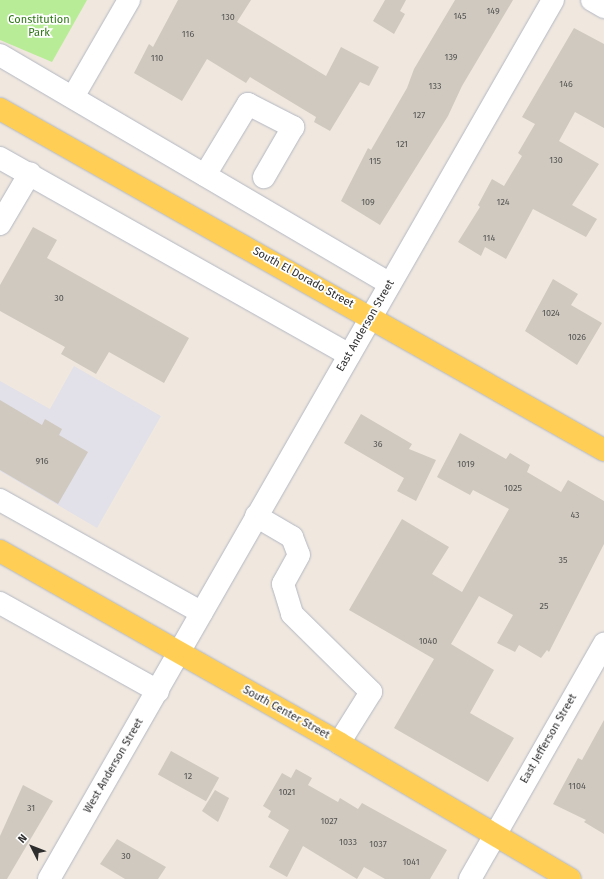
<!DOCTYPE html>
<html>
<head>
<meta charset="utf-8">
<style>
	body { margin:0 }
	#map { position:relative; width:604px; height:879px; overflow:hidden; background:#f0e8df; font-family:"Fira Sans",sans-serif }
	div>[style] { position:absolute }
	.industrial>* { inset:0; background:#e2e0e8 }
	.green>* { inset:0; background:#b8ec96 }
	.building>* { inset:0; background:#cfc9c0; transform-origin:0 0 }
	.roads { filter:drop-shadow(0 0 1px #b3b7c2) drop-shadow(0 0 1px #b3b7c2) }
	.minor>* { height:22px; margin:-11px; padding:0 11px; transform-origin:11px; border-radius:11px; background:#fff }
	.major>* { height:22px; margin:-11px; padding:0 11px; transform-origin:11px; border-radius:11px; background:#ffcf55 }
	span { translate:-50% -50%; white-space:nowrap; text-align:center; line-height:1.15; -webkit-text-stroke:3.5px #fff; paint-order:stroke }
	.number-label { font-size:9px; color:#565552 }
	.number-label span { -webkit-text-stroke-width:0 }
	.park-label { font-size:11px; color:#2c7613 }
	.street-label { font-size:11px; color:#2e2e2e }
	.north { position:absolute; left:12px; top:827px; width:40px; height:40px; -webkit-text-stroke:3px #fff; paint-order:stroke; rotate:312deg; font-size:11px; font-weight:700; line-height:16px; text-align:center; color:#2e2e2e }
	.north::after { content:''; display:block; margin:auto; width:14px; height:18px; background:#2e2e2e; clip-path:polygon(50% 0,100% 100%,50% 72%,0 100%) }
</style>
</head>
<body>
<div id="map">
	<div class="industrial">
		<div style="clip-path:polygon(74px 366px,161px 416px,97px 528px,0 471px,0 381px,50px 409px)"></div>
	</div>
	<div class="green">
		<div style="clip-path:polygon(0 0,87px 0,52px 62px,0 40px)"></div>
	</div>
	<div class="building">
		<div style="clip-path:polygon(178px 0,251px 0,237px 22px,326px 76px,341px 47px,379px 67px,369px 86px,360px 82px,330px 131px,314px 122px,316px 117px,250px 77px,246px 83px,207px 59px,182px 101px,134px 73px,149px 44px,153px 47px)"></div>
		<div style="clip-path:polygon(385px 0,406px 0,400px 11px,405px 14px,394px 34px,373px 21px)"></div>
		<div style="clip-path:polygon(455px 0,513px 0,462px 86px,448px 116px,380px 225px,341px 201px,368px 148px,371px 150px,407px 88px,414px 69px)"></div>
		<div style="clip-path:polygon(574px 28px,604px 44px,604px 128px,575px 112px,559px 141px,599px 164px,572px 205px,597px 219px,586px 237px,533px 209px,506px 259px,485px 247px,481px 256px,458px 242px,480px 207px,478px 205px,492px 179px,504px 186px,522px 156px,518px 153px,535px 124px,522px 117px)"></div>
		<div style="clip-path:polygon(33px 227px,57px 240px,47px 258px,189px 338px,164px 383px,109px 352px,96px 374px,61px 354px,65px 347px,0 311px,0 285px)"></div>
		<div style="clip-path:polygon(553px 279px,578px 294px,571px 305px,602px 323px,577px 365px,525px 331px)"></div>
		<div style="clip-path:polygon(0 400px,42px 425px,45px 419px,62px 429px,59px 435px,88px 452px,58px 504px,0 470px)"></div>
		<div style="clip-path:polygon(361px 414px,412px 444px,409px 449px,436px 460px,416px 501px,397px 491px,404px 478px,344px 443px)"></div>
		<div style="clip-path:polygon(460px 433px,506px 459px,510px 453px,530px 465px,527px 472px,561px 492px,568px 480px,604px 501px,604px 544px,549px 652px,547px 650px,541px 658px,519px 645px,515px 652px,497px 643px,513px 615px,479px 596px,451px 644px,494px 670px,470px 713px,514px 738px,488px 782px,394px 728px,434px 659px,349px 610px,402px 519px,449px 547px,432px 574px,462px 592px,509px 509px,473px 490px,470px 495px,437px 477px)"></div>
		<div style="clip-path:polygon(604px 720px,604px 834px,584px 822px,586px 820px,553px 804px,578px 758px,582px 760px)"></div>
		<div style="left:171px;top:751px;width:55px;height:27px;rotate:29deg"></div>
		<div style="clip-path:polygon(296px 769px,312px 778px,308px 785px,338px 802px,340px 798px,358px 809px,362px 803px,447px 850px,430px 879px,385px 879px,364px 867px,357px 879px,303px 846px,287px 877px,269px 867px,289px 830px,268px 817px,271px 811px,263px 806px,282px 773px,291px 778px)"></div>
		<div style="clip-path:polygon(23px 785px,53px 801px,7px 879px,0 879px,0 836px)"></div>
		<div style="clip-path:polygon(215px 790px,229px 798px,218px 822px,202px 811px)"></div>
		<div style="clip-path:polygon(117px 839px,166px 867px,158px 879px,125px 879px,100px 864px)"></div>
	</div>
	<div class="roads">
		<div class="minor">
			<div style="left:592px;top:0;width:14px;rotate:30deg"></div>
			<div style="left:0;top:55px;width:452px;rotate:30.4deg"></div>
			<div style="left:73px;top:97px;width:112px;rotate:-60deg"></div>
			<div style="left:0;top:158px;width:401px;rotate:29.4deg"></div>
			<div style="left:205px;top:175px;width:83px;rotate:-58.8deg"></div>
			<div style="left:248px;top:104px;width:51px;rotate:27.1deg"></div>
			<div style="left:293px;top:127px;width:58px;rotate:120.1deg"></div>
			<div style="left:0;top:224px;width:59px;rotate:-59.5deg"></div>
			<div style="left:0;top:500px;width:231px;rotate:29.2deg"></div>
			<div style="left:256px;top:516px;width:42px;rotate:30.3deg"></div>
			<div style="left:292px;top:537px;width:19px;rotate:69deg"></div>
			<div style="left:299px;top:555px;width:33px;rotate:119deg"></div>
			<div style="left:283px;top:584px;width:31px;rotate:73deg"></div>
			<div style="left:292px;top:614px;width:111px;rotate:44.6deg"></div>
			<div style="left:371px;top:692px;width:60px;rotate:122.1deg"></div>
			<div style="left:0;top:603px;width:181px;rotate:29.1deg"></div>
			<div style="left:49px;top:879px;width:1013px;rotate:-60.17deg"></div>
			<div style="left:470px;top:879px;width:271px;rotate:-60.3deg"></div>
		</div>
		<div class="major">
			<div style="left:0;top:109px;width:694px;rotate:29.45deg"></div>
			<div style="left:0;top:551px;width:390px;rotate:29.5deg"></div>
			<div style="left:339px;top:743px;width:268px;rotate:30.5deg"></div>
		</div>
	</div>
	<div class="number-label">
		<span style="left:493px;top:11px">149</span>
		<span style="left:460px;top:16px">145</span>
		<span style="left:228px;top:17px">130</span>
		<span style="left:188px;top:34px">116</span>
		<span style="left:451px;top:57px">139</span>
		<span style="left:157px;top:58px">110</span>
		<span style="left:566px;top:84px">146</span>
		<span style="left:435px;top:86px">133</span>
		<span style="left:419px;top:115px">127</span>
		<span style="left:402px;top:144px">121</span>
		<span style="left:556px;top:160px">130</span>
		<span style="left:375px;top:161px">115</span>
		<span style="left:368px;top:202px">109</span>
		<span style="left:503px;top:202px">124</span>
		<span style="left:489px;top:238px">114</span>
		<span style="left:59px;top:298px">30</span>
		<span style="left:551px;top:313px">1024</span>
		<span style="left:577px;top:337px">1026</span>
		<span style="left:378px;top:444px">36</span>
		<span style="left:42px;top:461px">916</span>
		<span style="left:466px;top:464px">1019</span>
		<span style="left:513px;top:488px">1025</span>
		<span style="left:575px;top:515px">43</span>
		<span style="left:563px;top:560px">35</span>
		<span style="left:544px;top:606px">25</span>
		<span style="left:428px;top:641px">1040</span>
		<span style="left:188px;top:776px">12</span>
		<span style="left:577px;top:786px">1104</span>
		<span style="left:287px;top:792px">1021</span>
		<span style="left:31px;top:808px">31</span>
		<span style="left:329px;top:821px">1027</span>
		<span style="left:348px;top:842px">1033</span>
		<span style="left:378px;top:844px">1037</span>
		<span style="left:126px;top:856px">30</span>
		<span style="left:411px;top:862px">1041</span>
	</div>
	<div class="park-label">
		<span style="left:39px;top:27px">Constitution<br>Park</span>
	</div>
	<div class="street-label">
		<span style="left:303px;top:278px;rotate:29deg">South El Dorado Street</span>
		<span style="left:366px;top:326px;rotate:-60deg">East Anderson Street</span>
		<span style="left:286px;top:713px;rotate:29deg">South Center Street</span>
		<span style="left:549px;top:739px;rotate:-60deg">East Jefferson Street</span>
		<span style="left:114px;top:766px;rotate:-60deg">West Anderson Street</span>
	</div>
	<div class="north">N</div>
</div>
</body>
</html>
